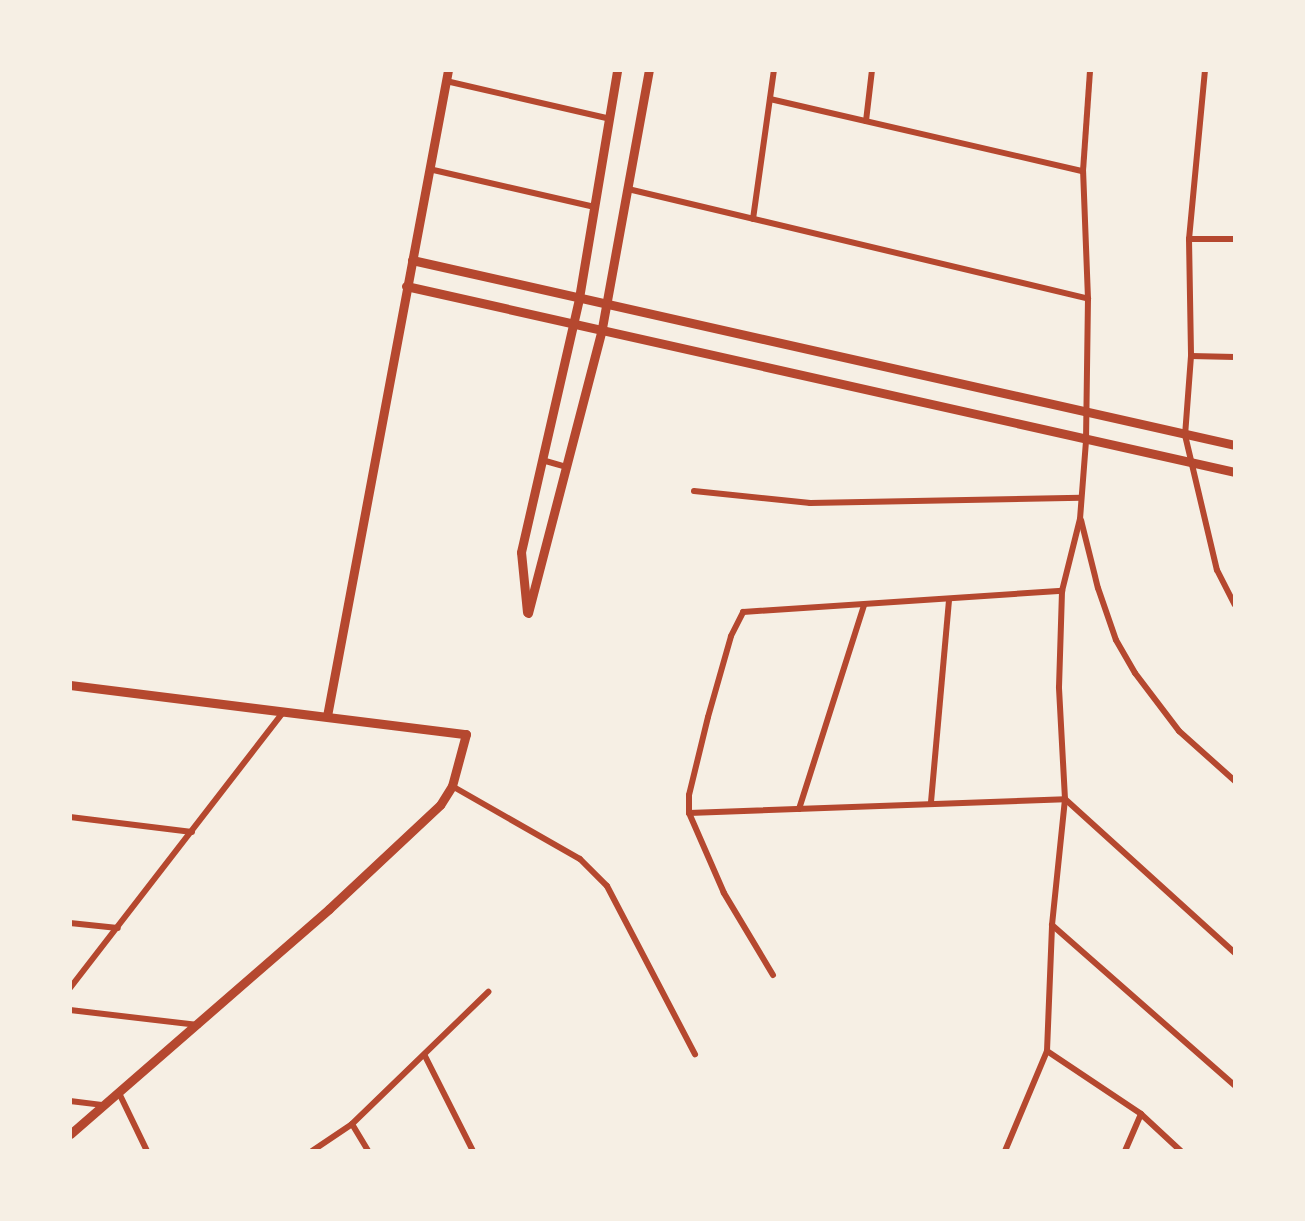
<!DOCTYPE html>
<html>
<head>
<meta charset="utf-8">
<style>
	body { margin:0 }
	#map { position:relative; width:1305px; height:1221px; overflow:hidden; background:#f6efe4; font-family:"Source Sans 3",sans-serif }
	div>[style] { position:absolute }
	.minor>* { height:6px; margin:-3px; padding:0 3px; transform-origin:3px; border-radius:3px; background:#b5482f }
	.tertiary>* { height:9px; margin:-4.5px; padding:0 4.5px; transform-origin:4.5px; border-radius:4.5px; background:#b5482f }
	span { translate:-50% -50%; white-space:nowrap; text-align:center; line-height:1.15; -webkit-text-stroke:8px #f6efe4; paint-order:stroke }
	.frame { position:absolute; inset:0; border:72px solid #f6efe4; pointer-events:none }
</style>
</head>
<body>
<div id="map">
	<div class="minor">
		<div style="left:1205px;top:70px;width:170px;rotate:95.4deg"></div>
		<div style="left:1189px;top:239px;width:117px;rotate:89deg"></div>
		<div style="left:1191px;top:356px;width:79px;rotate:94.3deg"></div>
		<div style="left:1185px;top:435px;width:139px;rotate:76.7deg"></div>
		<div style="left:1217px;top:570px;width:39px;rotate:63deg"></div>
		<div style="left:446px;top:81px;width:168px;rotate:13deg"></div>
		<div style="left:770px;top:99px;width:321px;rotate:13deg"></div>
		<div style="left:866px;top:121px;width:51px;rotate:-83.3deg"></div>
		<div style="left:429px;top:169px;width:170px;rotate:12.9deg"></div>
		<div style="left:628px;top:189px;width:473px;rotate:13.4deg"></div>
		<div style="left:753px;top:219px;width:150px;rotate:-82deg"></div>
		<div style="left:1189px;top:239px;width:46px"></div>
		<div style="left:1191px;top:356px;width:44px;rotate:1.3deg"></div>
		<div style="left:542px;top:460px;width:26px;rotate:16deg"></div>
		<div style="left:694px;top:491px;width:117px;rotate:5.9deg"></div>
		<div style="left:810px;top:503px;width:271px;rotate:-1.1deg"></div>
		<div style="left:1081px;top:520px;width:70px;rotate:76deg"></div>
		<div style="left:1098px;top:588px;width:55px;rotate:70.9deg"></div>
		<div style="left:1116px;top:640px;width:38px;rotate:60deg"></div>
		<div style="left:1135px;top:673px;width:73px;rotate:52.8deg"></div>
		<div style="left:1179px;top:731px;width:75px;rotate:41.8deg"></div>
		<div style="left:452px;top:786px;width:147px;rotate:29.7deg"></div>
		<div style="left:580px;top:859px;width:38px;rotate:45deg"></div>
		<div style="left:607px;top:886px;width:190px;rotate:62.4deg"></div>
		<div style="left:931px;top:802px;width:202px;rotate:-84.9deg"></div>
		<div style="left:799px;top:809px;width:214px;rotate:-72.3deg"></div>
		<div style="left:689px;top:813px;width:376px;rotate:-2.1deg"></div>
		<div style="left:1065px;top:799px;width:229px;rotate:42.2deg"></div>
		<div style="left:70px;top:817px;width:123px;rotate:7deg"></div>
		<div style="left:70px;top:923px;width:48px;rotate:5.9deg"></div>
		<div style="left:1052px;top:925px;width:244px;rotate:41.3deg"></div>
		<div style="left:773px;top:975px;width:96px;rotate:-120.9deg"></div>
		<div style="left:724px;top:893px;width:87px;rotate:-113.6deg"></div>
		<div style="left:689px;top:813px;width:18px;rotate:-90deg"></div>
		<div style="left:689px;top:795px;width:80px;rotate:-76.3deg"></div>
		<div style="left:708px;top:717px;width:84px;rotate:-74.1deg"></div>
		<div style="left:731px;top:636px;width:27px;rotate:-63deg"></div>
		<div style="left:743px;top:612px;width:320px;rotate:-3.8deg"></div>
		<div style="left:70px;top:988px;width:349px;rotate:-52.3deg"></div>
		<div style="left:70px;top:1010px;width:129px;rotate:6.7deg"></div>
		<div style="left:1047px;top:1051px;width:113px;rotate:33.8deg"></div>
		<div style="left:1141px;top:1114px;width:54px;rotate:42.8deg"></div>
		<div style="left:425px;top:1056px;width:106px;rotate:63.2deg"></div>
		<div style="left:119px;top:1093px;width:64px;rotate:64.2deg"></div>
		<div style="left:70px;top:1101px;width:34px;rotate:7deg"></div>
		<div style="left:352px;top:1124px;width:31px;rotate:59deg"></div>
		<div style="left:312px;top:1151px;width:48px;rotate:-34deg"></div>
		<div style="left:352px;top:1124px;width:190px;rotate:-44.1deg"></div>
		<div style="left:1005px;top:1151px;width:108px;rotate:-67.2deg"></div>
		<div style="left:1047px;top:1051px;width:126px;rotate:-87.7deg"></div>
		<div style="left:1052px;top:925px;width:127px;rotate:-84.1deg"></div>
		<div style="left:1065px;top:799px;width:112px;rotate:-93.1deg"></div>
		<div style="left:1059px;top:687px;width:96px;rotate:-88.2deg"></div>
		<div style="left:1062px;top:591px;width:74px;rotate:-76deg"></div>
		<div style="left:1080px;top:519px;width:78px;rotate:-85.6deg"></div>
		<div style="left:1086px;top:441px;width:142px;rotate:-89.2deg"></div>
		<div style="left:1088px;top:299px;width:128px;rotate:-92.2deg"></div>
		<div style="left:1083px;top:171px;width:101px;rotate:-86deg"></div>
		<div style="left:1125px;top:1151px;width:40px;rotate:-66.6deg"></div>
	</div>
	<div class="tertiary">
		<div style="left:412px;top:260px;width:844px;rotate:12.67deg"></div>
		<div style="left:406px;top:286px;width:850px;rotate:12.65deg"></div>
		<div style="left:527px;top:612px;width:60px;rotate:-95.7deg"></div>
		<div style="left:521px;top:552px;width:261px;rotate:-77.1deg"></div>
		<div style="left:579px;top:298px;width:231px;rotate:-80.5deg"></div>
		<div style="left:528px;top:613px;width:294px;rotate:-75.4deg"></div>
		<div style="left:602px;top:328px;width:262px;rotate:-79.7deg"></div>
		<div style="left:70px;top:685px;width:399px;rotate:7.1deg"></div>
		<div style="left:466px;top:734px;width:54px;rotate:105.1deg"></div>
		<div style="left:452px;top:786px;width:22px;rotate:122deg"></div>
		<div style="left:440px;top:805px;width:152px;rotate:136.9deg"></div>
		<div style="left:329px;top:909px;width:343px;rotate:139deg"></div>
		<div style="left:327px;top:716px;width:657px;rotate:-79.39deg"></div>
	</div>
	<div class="frame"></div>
</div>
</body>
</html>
